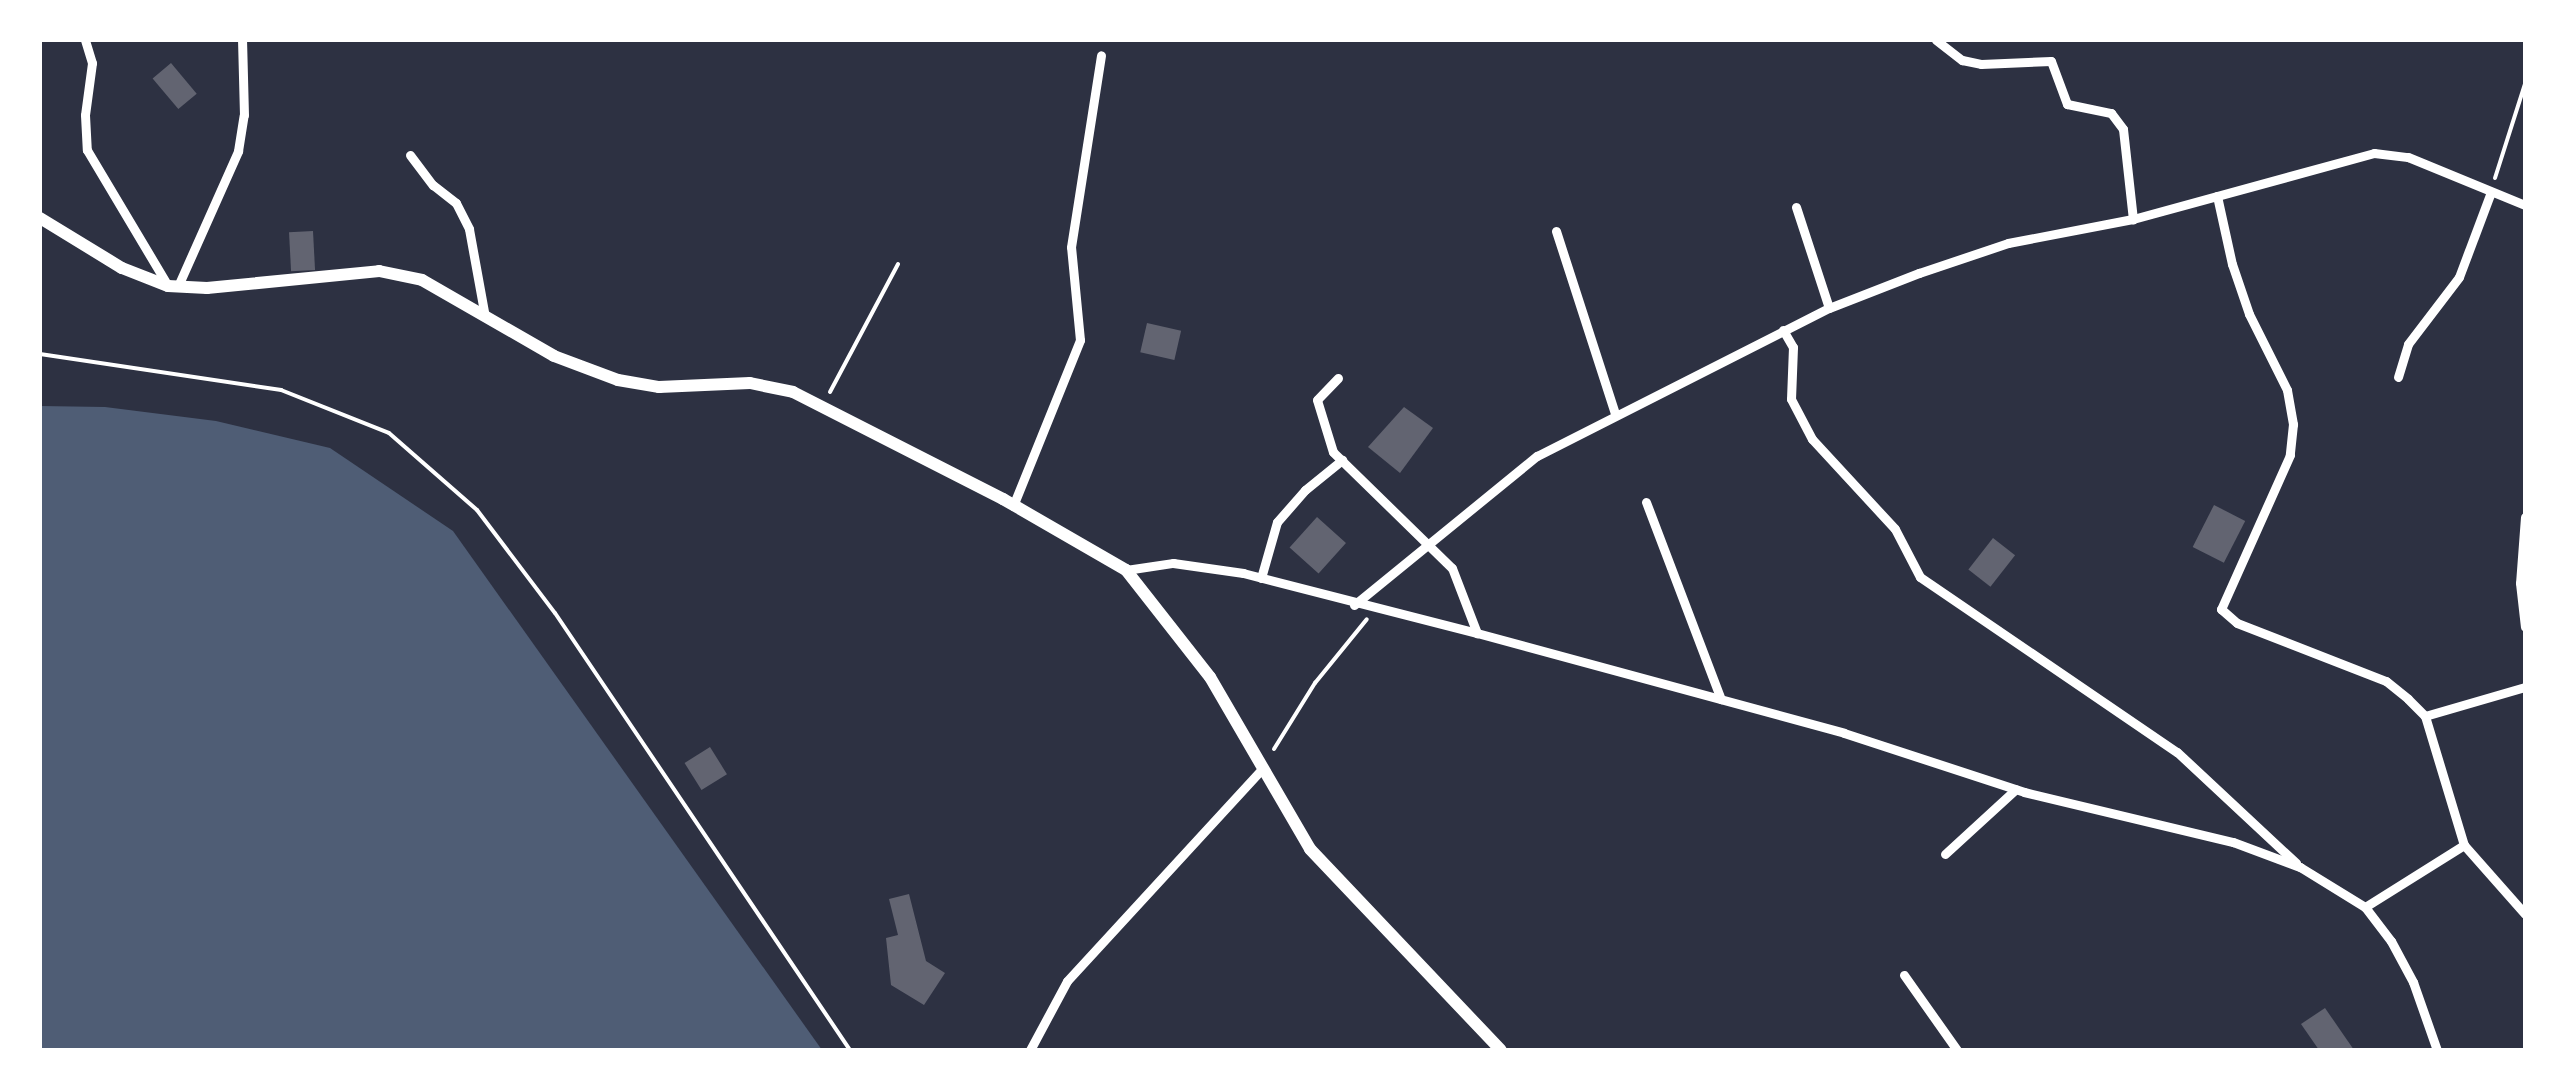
<!DOCTYPE html>
<html>
<head>
<meta charset="utf-8">
<style>
	body { margin:0 }
	#map { position:relative; width:2565px; height:1090px; overflow:hidden; background:#2d3142; font-family:"Asap Condensed",sans-serif }
	div>[style] { position:absolute }
	.water>* { inset:0; background:#4f5d75 }
	.building>* { inset:0; background:#626471; transform-origin:0 0 }
	.path>* { height:4px; margin:-2px; padding:0 2px; transform-origin:2px; border-radius:2px; background:#fff }
	.minor>* { height:9px; margin:-4.5px; padding:0 4.5px; transform-origin:4.5px; border-radius:4.5px; background:#fff }
	.secondary>* { height:12px; margin:-6px; padding:0 6px; transform-origin:6px; border-radius:6px; background:#fff }
	span { translate:-50% -50%; white-space:nowrap; text-align:center; line-height:1.15; -webkit-text-stroke:8px #fff; paint-order:stroke }
	.frame { position:absolute; inset:0; border:42px solid #fff; pointer-events:none }
</style>
</head>
<body>
<div id="map">
	<div class="water">
		<div style="clip-path:polygon(40px 406px,105px 407px,216px 421px,330px 448px,453px 531px,822px 1050px,40px 1050px)"></div>
	</div>
	<div class="building">
		<div style="left:171px;top:63px;width:40px;height:24px;rotate:50deg"></div>
		<div style="left:313px;top:231px;width:39px;height:24px;rotate:87deg"></div>
		<div style="left:1147px;top:323px;width:35px;height:30px;rotate:13deg"></div>
		<div style="clip-path:polygon(1404px 407px,1433px 428px,1400px 473px,1368px 447px)"></div>
		<div style="left:2214px;top:505px;width:35px;height:47px;rotate:27deg"></div>
		<div style="left:1317px;top:517px;width:39px;height:41px;rotate:42deg"></div>
		<div style="left:1993px;top:538px;width:28px;height:40px;rotate:38deg"></div>
		<div style="left:710px;top:747px;width:32px;height:30px;rotate:58deg"></div>
		<div style="clip-path:polygon(909px 894px,926px 961px,945px 973px,924px 1005px,891px 985px,886px 938px,898px 935px,889px 899px)"></div>
		<div style="clip-path:polygon(2325px 1008px,2354px 1050px,2319px 1050px,2301px 1024px)"></div>
	</div>
	<div class="path">
		<div style="left:2495px;top:178px;width:99px;rotate:-72.3deg"></div>
		<div style="left:40px;top:354px;width:244px;rotate:8.5deg"></div>
		<div style="left:281px;top:390px;width:116px;rotate:21.7deg"></div>
		<div style="left:389px;top:433px;width:117px;rotate:41.2deg"></div>
		<div style="left:477px;top:510px;width:129px;rotate:52.9deg"></div>
		<div style="left:555px;top:613px;width:527px;rotate:55.98deg"></div>
		<div style="left:830px;top:392px;width:145px;rotate:-62deg"></div>
		<div style="left:1274px;top:749px;width:78px;rotate:-58.2deg"></div>
		<div style="left:1315px;top:683px;width:82px;rotate:-50.9deg"></div>
	</div>
	<div class="minor">
		<div style="left:85px;top:40px;width:24px;rotate:73deg"></div>
		<div style="left:92px;top:63px;width:52px;rotate:97.7deg"></div>
		<div style="left:85px;top:115px;width:35px;rotate:87deg"></div>
		<div style="left:87px;top:150px;width:158px;rotate:59.2deg"></div>
		<div style="left:1936px;top:40px;width:33px;rotate:38deg"></div>
		<div style="left:1962px;top:60px;width:19px;rotate:12deg"></div>
		<div style="left:1981px;top:64px;width:70px;rotate:-2.5deg"></div>
		<div style="left:2051px;top:61px;width:46px;rotate:69.6deg"></div>
		<div style="left:2067px;top:104px;width:45px;rotate:11.6deg"></div>
		<div style="left:2111px;top:113px;width:20px;rotate:53deg"></div>
		<div style="left:2123px;top:129px;width:91px;rotate:83.7deg"></div>
		<div style="left:410px;top:155px;width:38px;rotate:53deg"></div>
		<div style="left:433px;top:185px;width:29px;rotate:38deg"></div>
		<div style="left:456px;top:203px;width:29px;rotate:63deg"></div>
		<div style="left:469px;top:229px;width:89px;rotate:79.7deg"></div>
		<div style="left:2217px;top:196px;width:70px;rotate:77.6deg"></div>
		<div style="left:2232px;top:264px;width:53px;rotate:71.2deg"></div>
		<div style="left:2249px;top:314px;width:85px;rotate:63.4deg"></div>
		<div style="left:2287px;top:390px;width:35px;rotate:80deg"></div>
		<div style="left:2293px;top:424px;width:31px;rotate:96deg"></div>
		<div style="left:2290px;top:455px;width:169px;rotate:114.1deg"></div>
		<div style="left:2221px;top:609px;width:21px;rotate:41deg"></div>
		<div style="left:2237px;top:623px;width:160px;rotate:21.3deg"></div>
		<div style="left:2386px;top:681px;width:28px;rotate:39deg"></div>
		<div style="left:2408px;top:699px;width:24px;rotate:45deg"></div>
		<div style="left:2425px;top:716px;width:135px;rotate:73.2deg"></div>
		<div style="left:1796px;top:207px;width:106px;rotate:71.9deg"></div>
		<div style="left:1556px;top:231px;width:192px;rotate:72.1deg"></div>
		<div style="left:178px;top:286px;width:148px;rotate:-66deg"></div>
		<div style="left:238px;top:151px;width:36px;rotate:-81deg"></div>
		<div style="left:244px;top:115px;width:75px;rotate:-91.5deg"></div>
		<div style="left:1783px;top:330px;width:20px;rotate:60deg"></div>
		<div style="left:1793px;top:347px;width:52px;rotate:92.2deg"></div>
		<div style="left:1791px;top:399px;width:45px;rotate:62.3deg"></div>
		<div style="left:1812px;top:439px;width:122px;rotate:47.3deg"></div>
		<div style="left:1895px;top:529px;width:54px;rotate:62.5deg"></div>
		<div style="left:1920px;top:577px;width:311px;rotate:34.3deg"></div>
		<div style="left:2177px;top:752px;width:163px;rotate:43deg"></div>
		<div style="left:2398px;top:377px;width:34px;rotate:-73deg"></div>
		<div style="left:2408px;top:344px;width:84px;rotate:-52.7deg"></div>
		<div style="left:2459px;top:277px;width:91px;rotate:-69.4deg"></div>
		<div style="left:1338px;top:378px;width:30px;rotate:134deg"></div>
		<div style="left:1317px;top:400px;width:54px;rotate:72.9deg"></div>
		<div style="left:1333px;top:452px;width:166px;rotate:44.3deg"></div>
		<div style="left:1452px;top:568px;width:70px;rotate:69deg"></div>
		<div style="left:1646px;top:502px;width:211px;rotate:69.2deg"></div>
		<div style="left:1013px;top:506px;width:179px;rotate:-68deg"></div>
		<div style="left:1080px;top:340px;width:93px;rotate:-95.5deg"></div>
		<div style="left:1071px;top:247px;width:194px;rotate:-81.1deg"></div>
		<div style="left:2525px;top:517px;width:66px;rotate:94.3deg"></div>
		<div style="left:2520px;top:583px;width:44px;rotate:83.5deg"></div>
		<div style="left:1126px;top:570px;width:48px;rotate:-8.5deg"></div>
		<div style="left:1173px;top:563px;width:71px;rotate:8.1deg"></div>
		<div style="left:1243px;top:573px;width:242px;rotate:14.4deg"></div>
		<div style="left:1477px;top:633px;width:380px;rotate:15.2deg"></div>
		<div style="left:1844px;top:733px;width:189px;rotate:18.1deg"></div>
		<div style="left:2024px;top:792px;width:215px;rotate:13.5deg"></div>
		<div style="left:2233px;top:842px;width:72px;rotate:20.5deg"></div>
		<div style="left:2300px;top:867px;width:76px;rotate:31.6deg"></div>
		<div style="left:2365px;top:907px;width:117px;rotate:-32.1deg"></div>
		<div style="left:2464px;top:845px;width:92px;rotate:48.5deg"></div>
		<div style="left:1261px;top:578px;width:58px;rotate:-74.1deg"></div>
		<div style="left:1277px;top:522px;width:43px;rotate:-48.8deg"></div>
		<div style="left:1305px;top:490px;width:48px;rotate:-39deg"></div>
		<div style="left:1354px;top:605px;width:236px;rotate:-39.2deg"></div>
		<div style="left:1537px;top:456px;width:327px;rotate:-26.9deg"></div>
		<div style="left:1829px;top:308px;width:97px;rotate:-21.3deg"></div>
		<div style="left:1919px;top:273px;width:94px;rotate:-18.6deg"></div>
		<div style="left:2008px;top:243px;width:127px;rotate:-10.9deg"></div>
		<div style="left:2133px;top:219px;width:250px;rotate:-15.3deg"></div>
		<div style="left:2374px;top:153px;width:34px;rotate:7deg"></div>
		<div style="left:2408px;top:157px;width:126px;rotate:22.3deg"></div>
		<div style="left:2425px;top:716px;width:104px;rotate:-16.2deg"></div>
		<div style="left:1945px;top:854px;width:96px;rotate:-42.5deg"></div>
		<div style="left:2365px;top:907px;width:43px;rotate:52.6deg"></div>
		<div style="left:2391px;top:941px;width:47px;rotate:61.8deg"></div>
		<div style="left:2413px;top:982px;width:72px;rotate:70.6deg"></div>
		<div style="left:1904px;top:975px;width:92px;rotate:54.8deg"></div>
		<div style="left:1030px;top:1050px;width:78px;rotate:-61.8deg"></div>
		<div style="left:1067px;top:981px;width:287px;rotate:-47.4deg"></div>
	</div>
	<div class="secondary">
		<div style="left:40px;top:218px;width:96px;rotate:31.4deg"></div>
		<div style="left:122px;top:268px;width:49px;rotate:21.4deg"></div>
		<div style="left:168px;top:286px;width:39px;rotate:3deg"></div>
		<div style="left:207px;top:288px;width:173px;rotate:-5.6deg"></div>
		<div style="left:379px;top:271px;width:44px;rotate:11.8deg"></div>
		<div style="left:422px;top:280px;width:152px;rotate:29.9deg"></div>
		<div style="left:554px;top:356px;width:68px;rotate:20.6deg"></div>
		<div style="left:618px;top:380px;width:42px;rotate:9.7deg"></div>
		<div style="left:659px;top:387px;width:91px;rotate:-2.5deg"></div>
		<div style="left:750px;top:383px;width:44px;rotate:11.8deg"></div>
		<div style="left:793px;top:392px;width:236px;rotate:27deg"></div>
		<div style="left:1003px;top:499px;width:142px;rotate:30deg"></div>
		<div style="left:1126px;top:570px;width:136px;rotate:51.9deg"></div>
		<div style="left:1210px;top:677px;width:199px;rotate:59.8deg"></div>
		<div style="left:1310px;top:849px;width:277px;rotate:46.5deg"></div>
	</div>
	<div class="frame"></div>
</div>
</body>
</html>
